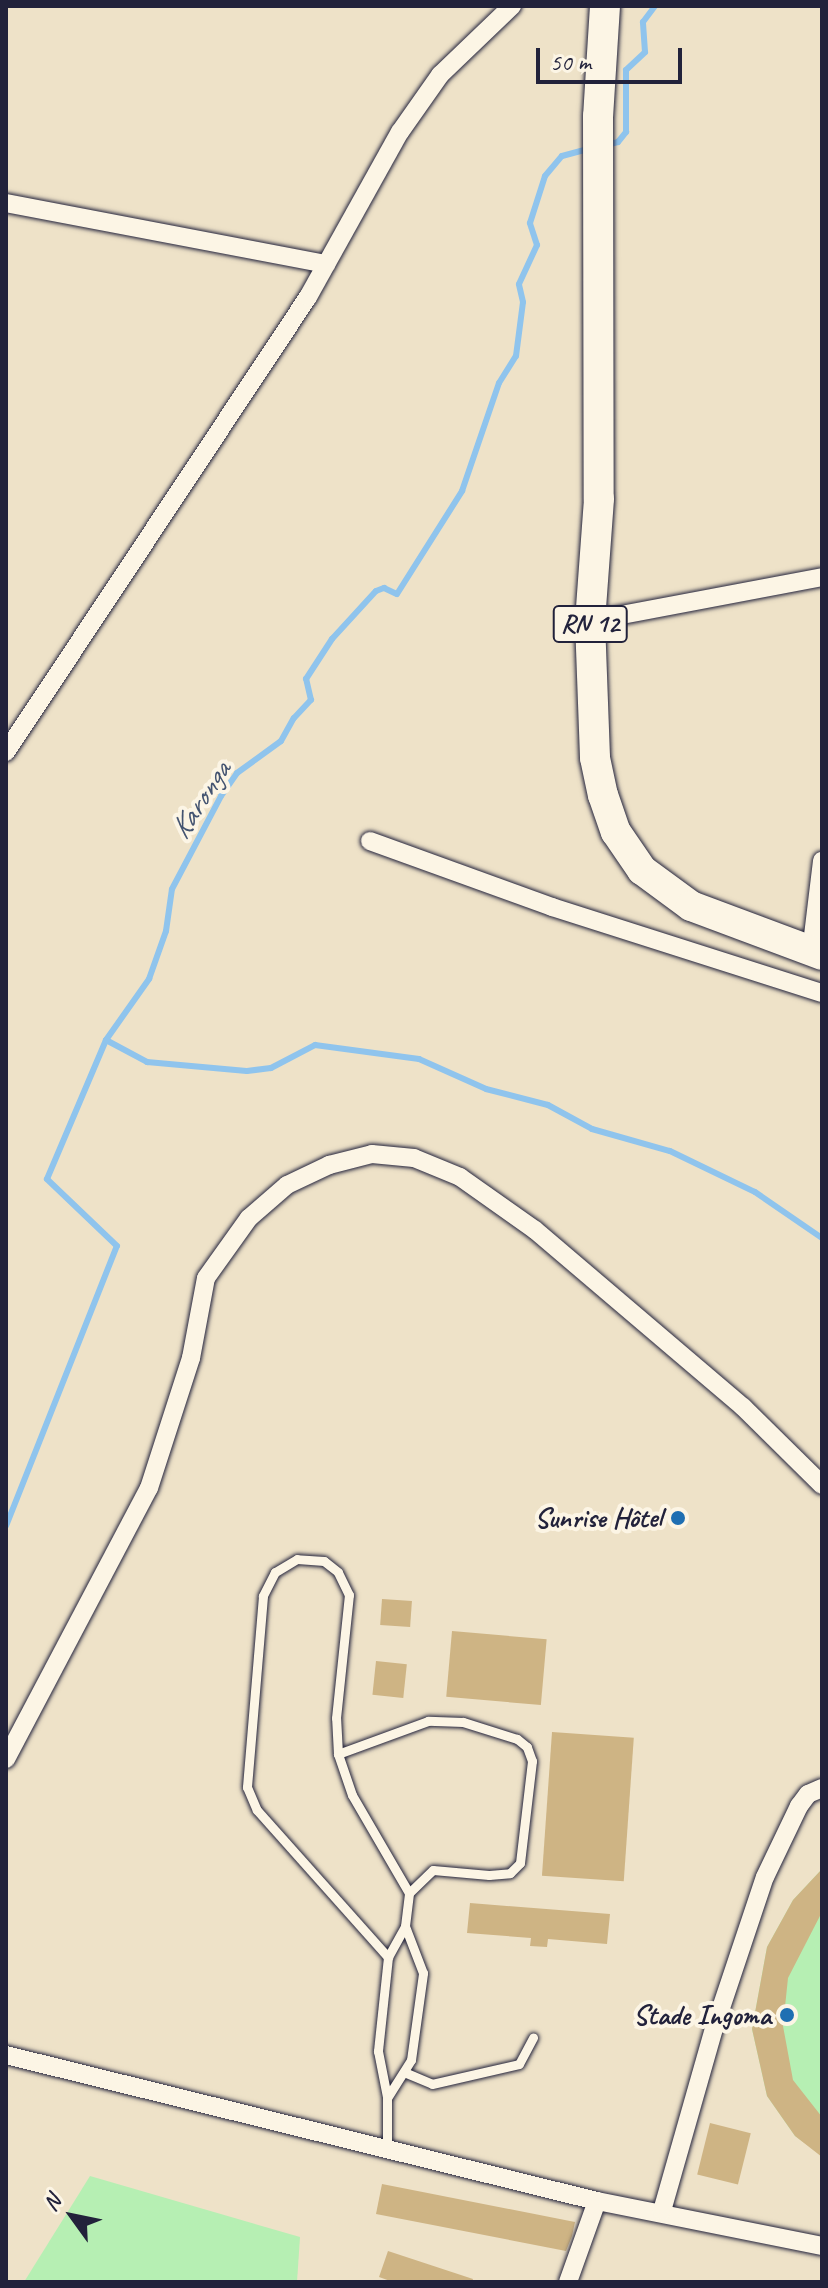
<!DOCTYPE html>
<html>
<head>
<meta charset="utf-8">
<style>
	body { margin:0 }
	#map { position:relative; width:828px; height:2288px; overflow:hidden; background:#eee2c8; font-family:Caveat,sans-serif }
	div>[style] { position:absolute }
	.green>* { inset:0; background:#b6efb3 }
	.stream>* { height:6px; margin:-3px; padding:0 3px; transform-origin:3px; border-radius:3px; background:#8fc4ed }
	.building>* { inset:0; background:#ceb484; transform-origin:0 0 }
	.roads { filter:drop-shadow(0 0 2px #22223b) drop-shadow(0 0 2px #22223b) }
	.service>* { height:9px; margin:-4.5px; padding:0 4.5px; transform-origin:4.5px; border-radius:4.5px; background:#fcf5e5 }
	.minor>* { height:18px; margin:-9px; padding:0 9px; transform-origin:9px; border-radius:9px; background:#fcf5e5 }
	.primary>* { height:30px; margin:-15px; padding:0 15px; transform-origin:15px; border-radius:15px; background:#fcf5e5 }
	.dots>* { width:22px; height:22px; translate:-50% -50%; box-sizing:border-box; border:4px solid #fcf5e5; border-radius:50% }
	span { translate:-50% -50%; white-space:nowrap; text-align:center; line-height:1.15; -webkit-text-stroke:8px #fcf5e5; paint-order:stroke }
	.shield-label span { padding:2px 6px; background:#fcf5e5; border:2px solid; border-radius:6px; -webkit-text-stroke-width:0 }
	.shield-label { font-size:26px; color:#22223b; font-weight:700 }
	.poi-label { font-size:28px; color:#22223b; font-weight:700 }
	.right { translate:-100% -50%; text-align:right }
	.water-label { font-size:30px; color:#435370; font-style:italic }
	.frame { position:absolute; inset:0; border:8px solid #22223b; pointer-events:none }
	.north { position:absolute; left:32px; top:2176px; width:80px; height:80px; -webkit-text-stroke:6px #fcf5e5; paint-order:stroke; rotate:303deg; font-size:22px; font-weight:700; line-height:32px; text-align:center; color:#22223b }
	.north::after { content:''; display:block; margin:auto; width:28px; height:36px; background:#22223b; clip-path:polygon(50% 0,100% 100%,50% 72%,0 100%) }
	.scale { position:absolute; left:536px; top:48px; width:146px; height:36px; box-sizing:border-box; border:4px solid #22223b; border-top:0; padding-left:10px; font-size:24px; line-height:28px; white-space:nowrap; color:#22223b; -webkit-text-stroke:6px #fcf5e5; paint-order:stroke }
</style>
</head>
<body>
<div id="map">
	<div class="green">
		<div style="clip-path:polygon(822px 1869px,822px 2155px,795px 2136px,767px 2096px,752px 2029px,767px 1947px,793px 1900px)"></div>
		<div style="clip-path:polygon(90px 2176px,300px 2237px,297px 2282px,24px 2282px)"></div>
	</div>
	<div class="stream">
		<div style="left:607px;top:145px;width:11px;rotate:-15deg"></div>
		<div style="left:618px;top:142px;width:13px;rotate:-51deg"></div>
		<div style="left:626px;top:132px;width:62px;rotate:-90deg"></div>
		<div style="left:626px;top:70px;width:26px;rotate:-43deg"></div>
		<div style="left:645px;top:52px;width:30px;rotate:-94deg"></div>
		<div style="left:643px;top:22px;width:20px;rotate:-53deg"></div>
		<div style="left:106px;top:1040px;width:47px;rotate:28.2deg"></div>
		<div style="left:147px;top:1062px;width:100px;rotate:5.1deg"></div>
		<div style="left:247px;top:1071px;width:24px;rotate:-7deg"></div>
		<div style="left:271px;top:1068px;width:50px;rotate:-27.6deg"></div>
		<div style="left:315px;top:1045px;width:105px;rotate:7.7deg"></div>
		<div style="left:419px;top:1059px;width:73px;rotate:24.1deg"></div>
		<div style="left:486px;top:1089px;width:64px;rotate:14.5deg"></div>
		<div style="left:548px;top:1105px;width:50px;rotate:28.6deg"></div>
		<div style="left:592px;top:1129px;width:81px;rotate:15.8deg"></div>
		<div style="left:670px;top:1151px;width:94px;rotate:25.8deg"></div>
		<div style="left:755px;top:1192px;width:81px;rotate:34.5deg"></div>
		<div style="left:6px;top:1526px;width:301px;rotate:-68.4deg"></div>
		<div style="left:117px;top:1246px;width:97px;rotate:-136.3deg"></div>
		<div style="left:47px;top:1179px;width:151px;rotate:-67deg"></div>
		<div style="left:106px;top:1040px;width:75px;rotate:-54.8deg"></div>
		<div style="left:149px;top:979px;width:51px;rotate:-70.5deg"></div>
		<div style="left:166px;top:931px;width:42px;rotate:-81.9deg"></div>
		<div style="left:172px;top:889px;width:105px;rotate:-62.2deg"></div>
		<div style="left:221px;top:796px;width:28px;rotate:-55deg"></div>
		<div style="left:237px;top:773px;width:54px;rotate:-36deg"></div>
		<div style="left:281px;top:741px;width:26px;rotate:-61deg"></div>
		<div style="left:294px;top:718px;width:25px;rotate:-47deg"></div>
		<div style="left:311px;top:700px;width:22px;rotate:-103deg"></div>
		<div style="left:306px;top:679px;width:48px;rotate:-57deg"></div>
		<div style="left:332px;top:639px;width:65px;rotate:-47.5deg"></div>
		<div style="left:376px;top:591px;width:9px;rotate:-21deg"></div>
		<div style="left:384px;top:588px;width:14px;rotate:25deg"></div>
		<div style="left:397px;top:594px;width:122px;rotate:-57.7deg"></div>
		<div style="left:462px;top:491px;width:114px;rotate:-71.1deg"></div>
		<div style="left:499px;top:383px;width:32px;rotate:-58deg"></div>
		<div style="left:516px;top:356px;width:54px;rotate:-82.6deg"></div>
		<div style="left:523px;top:302px;width:18px;rotate:-103deg"></div>
		<div style="left:519px;top:284px;width:43px;rotate:-65.2deg"></div>
		<div style="left:537px;top:245px;width:23px;rotate:-108deg"></div>
		<div style="left:530px;top:223px;width:49px;rotate:-72.3deg"></div>
		<div style="left:545px;top:176px;width:26px;rotate:-50deg"></div>
		<div style="left:562px;top:156px;width:27px;rotate:-15deg"></div>
	</div>
	<div class="building">
		<div style="left:382px;top:1599px;width:30px;height:26px;rotate:4deg"></div>
		<div style="left:452px;top:1631px;width:95px;height:66px;rotate:5deg"></div>
		<div style="left:376px;top:1661px;width:31px;height:34px;rotate:6deg"></div>
		<div style="left:552px;top:1732px;width:82px;height:144px;rotate:4deg"></div>
		<div style="clip-path:polygon(822px 1869px,822px 1912px,788px 1978px,783px 2026px,793px 2080px,822px 2117px,822px 2157px,795px 2136px,767px 2096px,752px 2029px,767px 1947px,793px 1900px)"></div>
		<div style="clip-path:polygon(470px 1903px,610px 1914px,607px 1944px,548px 1939px,547px 1947px,530px 1946px,531px 1938px,467px 1933px)"></div>
		<div style="left:710px;top:2123px;width:42px;height:53px;rotate:14deg"></div>
		<div style="clip-path:polygon(382px 2184px,575px 2222px,572px 2236px,566px 2251px,376px 2214px)"></div>
		<div style="clip-path:polygon(388px 2251px,473px 2279px,472px 2282px,393px 2282px,379px 2277px)"></div>
	</div>
	<div class="roads">
		<div class="service">
			<div style="left:338px;top:1754px;width:36px;rotate:-93deg"></div>
			<div style="left:336px;top:1718px;width:124px;rotate:-84deg"></div>
			<div style="left:349px;top:1595px;width:25px;rotate:-116deg"></div>
			<div style="left:338px;top:1572px;width:18px;rotate:-142deg"></div>
			<div style="left:324px;top:1561px;width:27px;rotate:-176deg"></div>
			<div style="left:297px;top:1559px;width:26px;rotate:149deg"></div>
			<div style="left:275px;top:1572px;width:27px;rotate:117deg"></div>
			<div style="left:263px;top:1596px;width:192px;rotate:94.8deg"></div>
			<div style="left:247px;top:1787px;width:25px;rotate:67deg"></div>
			<div style="left:257px;top:1810px;width:197px;rotate:48.3deg"></div>
			<div style="left:388px;top:1957px;width:95px;rotate:96.1deg"></div>
			<div style="left:378px;top:2051px;width:47px;rotate:78.9deg"></div>
			<div style="left:388px;top:1957px;width:35px;rotate:-61deg"></div>
			<div style="left:404px;top:2072px;width:30px;rotate:23deg"></div>
			<div style="left:432px;top:2084px;width:89px;rotate:-12.9deg"></div>
			<div style="left:519px;top:2064px;width:30px;rotate:-62deg"></div>
			<div style="left:387px;top:2149px;width:51px;rotate:-90deg"></div>
			<div style="left:387px;top:2098px;width:45px;rotate:-57.7deg"></div>
			<div style="left:411px;top:2060px;width:88px;rotate:-82.1deg"></div>
			<div style="left:423px;top:1973px;width:50px;rotate:-111deg"></div>
			<div style="left:405px;top:1926px;width:33px;rotate:-83deg"></div>
			<div style="left:409px;top:1893px;width:33px;rotate:-44deg"></div>
			<div style="left:433px;top:1870px;width:56px;rotate:5.1deg"></div>
			<div style="left:489px;top:1875px;width:21px;rotate:-5deg"></div>
			<div style="left:510px;top:1873px;width:14px;rotate:-45deg"></div>
			<div style="left:520px;top:1863px;width:103px;rotate:-83.3deg"></div>
			<div style="left:532px;top:1761px;width:15px;rotate:-110deg"></div>
			<div style="left:527px;top:1747px;width:13px;rotate:-141deg"></div>
			<div style="left:517px;top:1739px;width:57px;rotate:-162.5deg"></div>
			<div style="left:463px;top:1722px;width:35px;rotate:-178deg"></div>
			<div style="left:428px;top:1721px;width:96px;rotate:159.9deg"></div>
			<div style="left:338px;top:1754px;width:43px;rotate:71.1deg"></div>
			<div style="left:352px;top:1795px;width:113px;rotate:59.8deg"></div>
		</div>
		<div class="minor">
			<div style="left:6px;top:203px;width:326px;rotate:10.8deg"></div>
			<div style="left:590px;top:621px;width:236px;rotate:-10.7deg"></div>
			<div style="left:6px;top:752px;width:546px;rotate:-56.43deg"></div>
			<div style="left:308px;top:297px;width:189px;rotate:-60.9deg"></div>
			<div style="left:400px;top:132px;width:70px;rotate:-54.9deg"></div>
			<div style="left:440px;top:75px;width:100px;rotate:-43.8deg"></div>
			<div style="left:370px;top:841px;width:194px;rotate:19.9deg"></div>
			<div style="left:552px;top:907px;width:283px;rotate:17.7deg"></div>
			<div style="left:811px;top:952px;width:92px;rotate:-83.1deg"></div>
			<div style="left:6px;top:1759px;width:306px;rotate:-62.2deg"></div>
			<div style="left:149px;top:1488px;width:137px;rotate:-72.1deg"></div>
			<div style="left:191px;top:1358px;width:81px;rotate:-79.4deg"></div>
			<div style="left:206px;top:1278px;width:74px;rotate:-54.4deg"></div>
			<div style="left:249px;top:1218px;width:50px;rotate:-41deg"></div>
			<div style="left:287px;top:1185px;width:47px;rotate:-25.5deg"></div>
			<div style="left:329px;top:1165px;width:44px;rotate:-14.3deg"></div>
			<div style="left:372px;top:1154px;width:42px;rotate:5.4deg"></div>
			<div style="left:414px;top:1158px;width:50px;rotate:22.4deg"></div>
			<div style="left:460px;top:1177px;width:92px;rotate:35.2deg"></div>
			<div style="left:535px;top:1230px;width:273px;rotate:40.4deg"></div>
			<div style="left:743px;top:1407px;width:111px;rotate:44.6deg"></div>
			<div style="left:6px;top:2055px;width:609px;rotate:13.88deg"></div>
			<div style="left:597px;top:2201px;width:229px;rotate:11.3deg"></div>
			<div style="left:662px;top:2211px;width:189px;rotate:-74.1deg"></div>
			<div style="left:714px;top:2029px;width:160px;rotate:-71.5deg"></div>
			<div style="left:765px;top:1877px;width:79px;rotate:-64.4deg"></div>
			<div style="left:799px;top:1806px;width:15px;rotate:-53deg"></div>
			<div style="left:808px;top:1794px;width:15px;rotate:-23deg"></div>
			<div style="left:568px;top:2282px;width:86px;rotate:-70.3deg"></div>
		</div>
		<div class="primary">
			<div style="left:605px;top:6px;width:110px;rotate:93.6deg"></div>
			<div style="left:598px;top:116px;width:383px;rotate:89.9deg"></div>
			<div style="left:599px;top:499px;width:122px;rotate:94.2deg"></div>
			<div style="left:590px;top:621px;width:137px;rotate:87.9deg"></div>
			<div style="left:595px;top:758px;width:38px;rotate:78deg"></div>
			<div style="left:603px;top:795px;width:39px;rotate:71deg"></div>
			<div style="left:616px;top:832px;width:46px;rotate:55.6deg"></div>
			<div style="left:642px;top:870px;width:61px;rotate:36.3deg"></div>
			<div style="left:691px;top:906px;width:140px;rotate:20.5deg"></div>
		</div>
	</div>
	<div class="dots">
		<div style="left:678px;top:1518px;background:#1f6fb2"></div>
		<div style="left:787px;top:2015px;background:#1f6fb2"></div>
	</div>
	<div class="shield-label">
		<span style="left:590px;top:624px">RN 12</span>
	</div>
	<div class="poi-label">
		<span class="right" style="left:662px;top:1518px">Sunrise Hôtel</span>
		<span class="right" style="left:771px;top:2015px">Stade Ingoma</span>
	</div>
	<div class="water-label">
		<span style="left:200px;top:800px;rotate:-57deg">Karonga</span>
	</div>
	<div class="frame"></div>
	<div class="north">N</div>
	<div class="scale">50 m</div>
</div>
</body>
</html>
